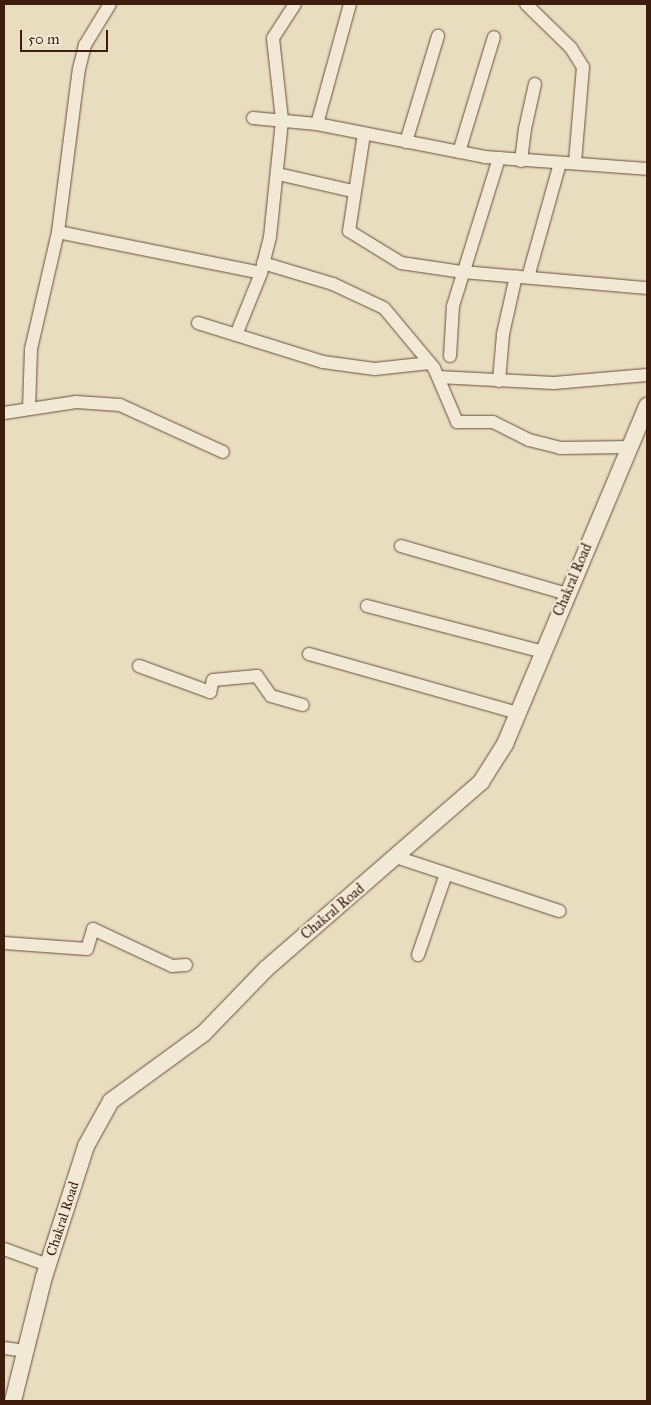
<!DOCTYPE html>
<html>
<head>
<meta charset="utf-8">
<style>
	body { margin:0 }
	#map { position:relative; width:651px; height:1405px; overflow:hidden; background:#e9ddbf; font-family:"IM FELL Great Primer",serif }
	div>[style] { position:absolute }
	.roads { filter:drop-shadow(0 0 1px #694d3b) drop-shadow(0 0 1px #694d3b) }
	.minor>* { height:12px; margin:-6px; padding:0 6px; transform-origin:6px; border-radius:6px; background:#f1e9d5 }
	.tertiary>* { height:16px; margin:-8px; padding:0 8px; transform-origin:8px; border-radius:8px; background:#f1e9d5 }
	span { translate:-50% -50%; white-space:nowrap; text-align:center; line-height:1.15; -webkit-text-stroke:4.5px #f1e9d5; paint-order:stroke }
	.street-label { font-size:14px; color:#3e1d0f }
	.frame { position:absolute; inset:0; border:5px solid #3e1d0f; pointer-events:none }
	.scale { position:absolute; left:20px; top:30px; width:88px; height:22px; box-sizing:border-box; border:2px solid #3e1d0f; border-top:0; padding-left:6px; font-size:15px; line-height:18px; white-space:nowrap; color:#3e1d0f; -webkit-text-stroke:4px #f1e9d5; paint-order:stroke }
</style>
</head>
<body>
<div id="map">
	<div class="roads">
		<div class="minor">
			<div style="left:526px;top:4px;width:63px;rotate:44.4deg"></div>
			<div style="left:571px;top:48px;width:22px;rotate:58deg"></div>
			<div style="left:583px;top:67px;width:96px;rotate:94.8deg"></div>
			<div style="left:253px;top:118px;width:64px;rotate:5.4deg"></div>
			<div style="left:317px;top:124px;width:171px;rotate:11.1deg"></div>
			<div style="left:485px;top:157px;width:162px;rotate:4.2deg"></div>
			<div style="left:317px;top:124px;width:124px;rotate:-74.6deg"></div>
			<div style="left:364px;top:134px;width:98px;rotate:98.8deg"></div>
			<div style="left:349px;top:231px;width:61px;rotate:31.6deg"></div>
			<div style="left:401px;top:263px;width:63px;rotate:8.3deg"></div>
			<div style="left:463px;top:272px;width:185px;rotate:5deg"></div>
			<div style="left:406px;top:142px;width:111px;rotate:-73.2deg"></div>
			<div style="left:459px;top:152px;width:120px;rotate:-73.1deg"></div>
			<div style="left:521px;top:161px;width:32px;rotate:-83deg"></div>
			<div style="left:525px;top:129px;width:46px;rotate:-77.5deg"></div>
			<div style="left:278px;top:174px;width:77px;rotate:12.8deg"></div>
			<div style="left:58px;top:232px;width:207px;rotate:11.4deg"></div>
			<div style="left:263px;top:263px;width:73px;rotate:16.7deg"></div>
			<div style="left:333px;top:284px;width:56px;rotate:25.2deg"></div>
			<div style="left:384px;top:308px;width:78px;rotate:50.2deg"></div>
			<div style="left:434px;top:368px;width:59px;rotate:66.9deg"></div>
			<div style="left:457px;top:422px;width:36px"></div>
			<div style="left:493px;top:422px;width:40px;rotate:26.6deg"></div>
			<div style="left:529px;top:440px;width:32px;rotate:14deg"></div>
			<div style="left:560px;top:448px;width:69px;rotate:-0.8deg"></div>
			<div style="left:528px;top:277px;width:118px;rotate:-74.3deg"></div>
			<div style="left:198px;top:323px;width:131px;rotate:17.3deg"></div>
			<div style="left:323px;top:362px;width:52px;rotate:7.7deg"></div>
			<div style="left:375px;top:369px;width:55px;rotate:-6.2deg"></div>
			<div style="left:236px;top:335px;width:67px;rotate:-68deg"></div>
			<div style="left:261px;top:273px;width:37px;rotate:-76deg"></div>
			<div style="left:270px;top:237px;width:118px;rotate:-84.1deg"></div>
			<div style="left:282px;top:120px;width:82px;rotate:-96.3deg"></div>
			<div style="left:273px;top:38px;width:40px;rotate:-57.1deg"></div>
			<div style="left:450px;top:356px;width:50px;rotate:-86.6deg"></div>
			<div style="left:453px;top:306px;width:155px;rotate:-72.7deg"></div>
			<div style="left:438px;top:377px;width:116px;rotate:3deg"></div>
			<div style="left:554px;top:383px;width:93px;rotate:-4.9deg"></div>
			<div style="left:499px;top:381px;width:47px;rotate:-85.1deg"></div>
			<div style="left:503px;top:334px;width:59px;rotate:-77.4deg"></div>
			<div style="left:29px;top:409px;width:60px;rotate:-88.1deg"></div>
			<div style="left:31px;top:349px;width:120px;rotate:-77deg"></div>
			<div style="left:58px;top:232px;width:164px;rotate:-82.7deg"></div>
			<div style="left:79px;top:69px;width:25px;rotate:-76deg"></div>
			<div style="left:85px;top:45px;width:48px;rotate:-58.6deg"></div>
			<div style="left:4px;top:413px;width:73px;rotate:-8.7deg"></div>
			<div style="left:76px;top:402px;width:44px;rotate:3.9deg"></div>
			<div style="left:120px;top:405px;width:113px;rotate:24.5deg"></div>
			<div style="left:401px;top:546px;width:173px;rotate:16.1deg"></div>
			<div style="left:367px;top:606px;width:182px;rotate:14.6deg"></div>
			<div style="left:309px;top:654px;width:217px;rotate:15.8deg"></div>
			<div style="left:139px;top:666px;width:76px;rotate:20.1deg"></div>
			<div style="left:210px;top:692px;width:12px;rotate:-76deg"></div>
			<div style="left:213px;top:680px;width:44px;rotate:-5.2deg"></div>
			<div style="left:257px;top:676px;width:24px;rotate:55deg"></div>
			<div style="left:271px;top:696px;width:33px;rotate:16deg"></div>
			<div style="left:396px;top:857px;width:172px;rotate:18.3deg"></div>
			<div style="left:4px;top:943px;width:83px;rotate:4.1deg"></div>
			<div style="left:87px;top:949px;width:21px;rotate:-73deg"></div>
			<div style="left:93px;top:929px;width:87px;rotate:25.1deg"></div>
			<div style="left:172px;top:966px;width:14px;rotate:-4deg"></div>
			<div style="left:418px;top:955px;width:86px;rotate:-70.9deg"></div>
			<div style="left:4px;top:1249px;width:47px;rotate:20deg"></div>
			<div style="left:4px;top:1348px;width:21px;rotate:8deg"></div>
		</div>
		<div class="tertiary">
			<div style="left:13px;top:1401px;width:128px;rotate:-76deg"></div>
			<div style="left:44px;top:1277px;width:138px;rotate:-72.2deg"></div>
			<div style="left:86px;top:1146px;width:51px;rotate:-60.9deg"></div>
			<div style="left:111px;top:1101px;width:114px;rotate:-36.1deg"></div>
			<div style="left:203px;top:1034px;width:92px;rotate:-45.9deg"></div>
			<div style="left:267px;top:968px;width:284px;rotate:-41deg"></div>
			<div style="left:481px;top:782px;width:45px;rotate:-57.7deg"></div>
			<div style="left:505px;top:744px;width:367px;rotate:-67.2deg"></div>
		</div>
	</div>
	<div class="street-label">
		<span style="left:573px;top:580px;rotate:-67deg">Chakral Road</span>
		<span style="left:333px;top:912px;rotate:-40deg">Chakral Road</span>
		<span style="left:63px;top:1219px;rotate:-72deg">Chakral Road</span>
	</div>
	<div class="frame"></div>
	<div class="scale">50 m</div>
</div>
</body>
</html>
